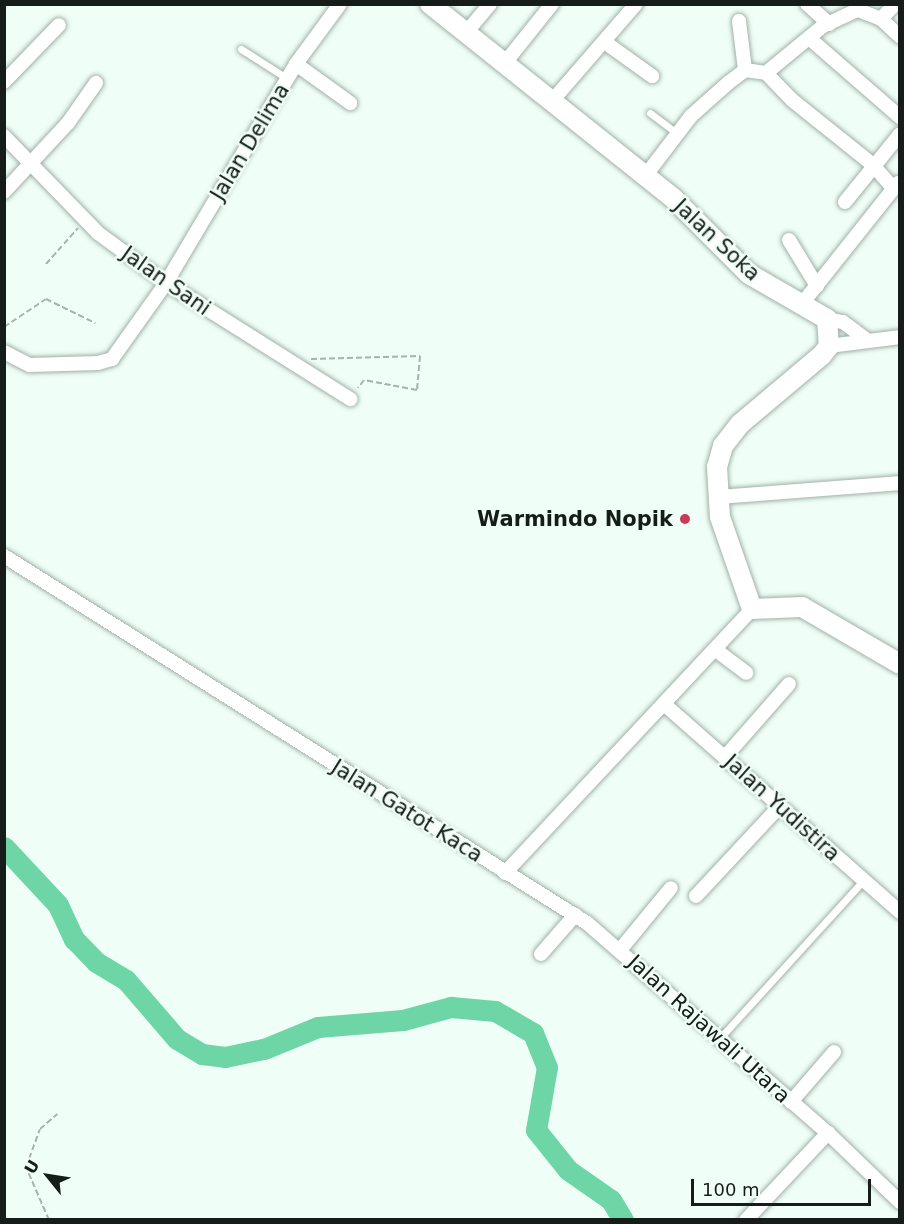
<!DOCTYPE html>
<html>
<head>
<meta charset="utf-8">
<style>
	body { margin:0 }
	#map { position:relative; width:904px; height:1224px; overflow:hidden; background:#effef6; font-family:"DejaVu Sans",sans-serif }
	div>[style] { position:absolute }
	.river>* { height:21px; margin:-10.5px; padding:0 10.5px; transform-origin:10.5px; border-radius:10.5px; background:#6dd5a6 }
	.path>* { height:2px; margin-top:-1px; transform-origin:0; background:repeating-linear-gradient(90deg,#a7b3ac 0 6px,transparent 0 9px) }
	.roads { filter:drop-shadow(0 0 2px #9fb1a8) drop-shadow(0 0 2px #9fb1a8) }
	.lane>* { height:7px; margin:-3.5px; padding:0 3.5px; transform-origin:3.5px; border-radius:3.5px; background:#fff }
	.street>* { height:14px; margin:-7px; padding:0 7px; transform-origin:7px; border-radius:7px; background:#fff }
	.secondary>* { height:20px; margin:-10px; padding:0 10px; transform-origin:10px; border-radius:10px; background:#fff }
	.dots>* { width:16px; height:16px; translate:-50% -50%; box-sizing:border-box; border:3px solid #effef6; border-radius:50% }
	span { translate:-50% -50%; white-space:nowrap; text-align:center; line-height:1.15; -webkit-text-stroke:5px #effef6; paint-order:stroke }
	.street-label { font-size:21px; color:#161c19 }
	.poi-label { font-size:21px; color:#161c19; font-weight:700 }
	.right { translate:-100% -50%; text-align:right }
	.frame { position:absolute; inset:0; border:6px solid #161c19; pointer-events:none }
	.north { position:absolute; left:18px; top:1146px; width:60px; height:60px; -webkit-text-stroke:4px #effef6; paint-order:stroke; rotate:300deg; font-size:16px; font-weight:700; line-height:24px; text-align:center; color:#161c19 }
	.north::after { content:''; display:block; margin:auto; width:21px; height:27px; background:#161c19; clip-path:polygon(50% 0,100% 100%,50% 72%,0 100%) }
	.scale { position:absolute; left:691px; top:1179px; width:180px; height:27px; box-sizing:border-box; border:3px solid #161c19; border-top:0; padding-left:8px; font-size:18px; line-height:21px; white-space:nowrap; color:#161c19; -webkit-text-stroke:4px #effef6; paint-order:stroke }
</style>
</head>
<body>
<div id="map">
	<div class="river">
		<div style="left:4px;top:847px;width:79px;rotate:47deg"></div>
		<div style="left:58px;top:905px;width:38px;rotate:65deg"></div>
		<div style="left:74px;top:939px;width:32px;rotate:46deg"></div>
		<div style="left:96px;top:962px;width:35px;rotate:31deg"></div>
		<div style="left:126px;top:980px;width:78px;rotate:49.2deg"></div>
		<div style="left:177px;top:1039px;width:29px;rotate:31deg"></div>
		<div style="left:202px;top:1054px;width:23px;rotate:7deg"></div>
		<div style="left:225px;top:1057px;width:40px;rotate:-12deg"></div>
		<div style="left:264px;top:1049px;width:58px;rotate:-22.2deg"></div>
		<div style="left:318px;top:1027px;width:85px;rotate:-4.7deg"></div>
		<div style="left:403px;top:1020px;width:50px;rotate:-15.2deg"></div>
		<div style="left:451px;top:1007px;width:44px;rotate:5.2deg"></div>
		<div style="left:495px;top:1011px;width:44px;rotate:30.1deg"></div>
		<div style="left:533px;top:1033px;width:37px;rotate:68deg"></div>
		<div style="left:547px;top:1067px;width:64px;rotate:99.9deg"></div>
		<div style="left:536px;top:1130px;width:51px;rotate:51.3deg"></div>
		<div style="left:568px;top:1170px;width:52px;rotate:34.9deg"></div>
		<div style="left:611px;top:1200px;width:23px;rotate:59deg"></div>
	</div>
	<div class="path">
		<div style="left:46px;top:264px;width:48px;rotate:-48.4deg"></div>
		<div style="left:4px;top:327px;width:50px;rotate:-33.7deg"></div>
		<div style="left:46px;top:299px;width:55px;rotate:26.1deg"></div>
		<div style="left:311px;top:359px;width:109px;rotate:-1.6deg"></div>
		<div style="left:420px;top:356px;width:34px;rotate:95deg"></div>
		<div style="left:417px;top:390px;width:54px;rotate:-169.3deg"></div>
		<div style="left:364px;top:380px;width:10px;rotate:127deg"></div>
		<div style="left:49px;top:1220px;width:58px;rotate:-113.5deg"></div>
		<div style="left:26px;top:1167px;width:40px;rotate:-69.8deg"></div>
		<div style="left:40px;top:1129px;width:23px;rotate:-41deg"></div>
	</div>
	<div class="roads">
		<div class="lane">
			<div style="left:241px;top:49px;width:56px;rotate:32.6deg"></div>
			<div style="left:650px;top:113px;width:35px;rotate:37deg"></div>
			<div style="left:719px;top:1039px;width:214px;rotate:-47.7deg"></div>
		</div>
		<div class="street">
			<div style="left:807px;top:4px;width:30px;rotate:42deg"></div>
			<div style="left:881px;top:19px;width:21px;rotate:-47deg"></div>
			<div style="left:739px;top:21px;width:49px;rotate:83deg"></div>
			<div style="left:465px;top:34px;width:39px;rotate:-50deg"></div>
			<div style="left:809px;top:38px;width:121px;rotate:41deg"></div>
			<div style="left:606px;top:43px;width:57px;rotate:35.7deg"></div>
			<div style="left:296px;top:64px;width:67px;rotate:35.8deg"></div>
			<div style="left:504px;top:64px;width:77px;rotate:-51.3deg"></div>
			<div style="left:766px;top:73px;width:37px;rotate:46deg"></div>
			<div style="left:792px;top:100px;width:104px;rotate:38.7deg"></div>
			<div style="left:873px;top:165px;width:32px;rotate:49deg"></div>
			<div style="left:4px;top:82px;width:79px;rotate:-46deg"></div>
			<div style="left:552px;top:101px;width:128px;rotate:-49.1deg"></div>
			<div style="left:4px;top:136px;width:135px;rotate:45.9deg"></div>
			<div style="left:98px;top:233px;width:84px;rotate:36.3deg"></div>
			<div style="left:166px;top:283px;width:218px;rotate:32.2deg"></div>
			<div style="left:646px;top:175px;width:74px;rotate:-52.7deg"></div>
			<div style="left:691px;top:116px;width:50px;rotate:-41.7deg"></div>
			<div style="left:728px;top:83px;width:21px;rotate:-37deg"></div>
			<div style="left:745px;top:70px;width:21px;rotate:8deg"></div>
			<div style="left:766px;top:73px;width:74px;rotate:-39.5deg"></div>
			<div style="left:823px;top:26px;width:38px;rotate:-25deg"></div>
			<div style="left:858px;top:10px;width:25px;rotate:21deg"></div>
			<div style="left:881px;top:19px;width:26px;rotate:43deg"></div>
			<div style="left:4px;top:192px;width:94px;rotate:-47.2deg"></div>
			<div style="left:68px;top:123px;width:49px;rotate:-55deg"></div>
			<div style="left:845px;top:202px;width:87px;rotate:-51deg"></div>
			<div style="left:789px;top:240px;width:54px;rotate:58.7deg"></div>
			<div style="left:801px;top:305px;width:156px;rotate:-51.5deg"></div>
			<div style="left:827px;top:319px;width:16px;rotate:11deg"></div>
			<div style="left:843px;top:322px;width:31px;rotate:37deg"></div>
			<div style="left:829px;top:346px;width:72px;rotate:-7.2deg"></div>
			<div style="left:4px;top:352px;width:29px;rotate:27deg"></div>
			<div style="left:30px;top:365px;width:68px;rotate:-1.7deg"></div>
			<div style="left:98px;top:363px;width:15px;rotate:-16deg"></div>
			<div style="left:112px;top:359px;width:93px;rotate:-54.6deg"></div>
			<div style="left:166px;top:283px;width:255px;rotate:-59.3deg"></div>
			<div style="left:296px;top:64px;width:74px;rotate:-53.7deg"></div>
			<div style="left:719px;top:497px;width:182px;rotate:-4.4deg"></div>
			<div style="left:4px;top:556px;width:689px;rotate:32.19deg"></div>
			<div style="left:587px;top:923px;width:320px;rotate:41.1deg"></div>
			<div style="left:828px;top:1133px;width:100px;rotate:43.8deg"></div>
			<div style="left:716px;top:650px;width:38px;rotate:37deg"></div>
			<div style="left:664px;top:704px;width:315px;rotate:41.4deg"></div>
			<div style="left:725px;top:757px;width:97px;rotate:-48.8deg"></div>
			<div style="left:505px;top:873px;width:362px;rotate:-46.9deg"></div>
			<div style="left:696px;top:896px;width:122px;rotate:-47deg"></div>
			<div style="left:620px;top:950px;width:80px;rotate:-50.6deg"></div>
			<div style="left:541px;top:954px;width:52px;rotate:-48.9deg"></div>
			<div style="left:791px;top:1102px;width:66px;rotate:-49.3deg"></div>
			<div style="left:746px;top:1220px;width:120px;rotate:-46.7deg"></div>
		</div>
		<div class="secondary">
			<div style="left:430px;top:4px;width:312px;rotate:38.6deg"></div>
			<div style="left:674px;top:199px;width:106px;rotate:45deg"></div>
			<div style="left:749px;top:274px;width:90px;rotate:30deg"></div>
			<div style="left:827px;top:319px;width:27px;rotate:86deg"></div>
			<div style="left:829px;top:346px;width:11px;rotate:128deg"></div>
			<div style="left:822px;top:355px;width:107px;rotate:139.9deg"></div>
			<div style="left:740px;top:424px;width:28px;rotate:128deg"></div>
			<div style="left:723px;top:446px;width:22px;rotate:106deg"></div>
			<div style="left:717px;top:467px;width:50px;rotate:86.6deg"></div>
			<div style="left:720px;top:517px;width:97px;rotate:70.8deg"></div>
			<div style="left:752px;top:609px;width:50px;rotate:-2.3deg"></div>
			<div style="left:802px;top:607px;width:113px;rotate:30.2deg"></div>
		</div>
	</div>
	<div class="dots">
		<div style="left:685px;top:519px;background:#c93958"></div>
	</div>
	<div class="street-label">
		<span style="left:250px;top:142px;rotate:-59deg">Jalan Delima</span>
		<span style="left:717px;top:240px;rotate:43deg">Jalan Soka</span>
		<span style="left:166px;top:281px;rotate:35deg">Jalan Sani</span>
		<span style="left:782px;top:808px;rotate:42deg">Jalan Yudistira</span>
		<span style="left:407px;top:811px;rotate:32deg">Jalan Gatot Kaca</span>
		<span style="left:709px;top:1029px;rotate:42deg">Jalan Rajawali Utara</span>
	</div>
	<div class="poi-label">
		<span class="right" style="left:673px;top:519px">Warmindo Nopik</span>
	</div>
	<div class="frame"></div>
	<div class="north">U</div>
	<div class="scale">100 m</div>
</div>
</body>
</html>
